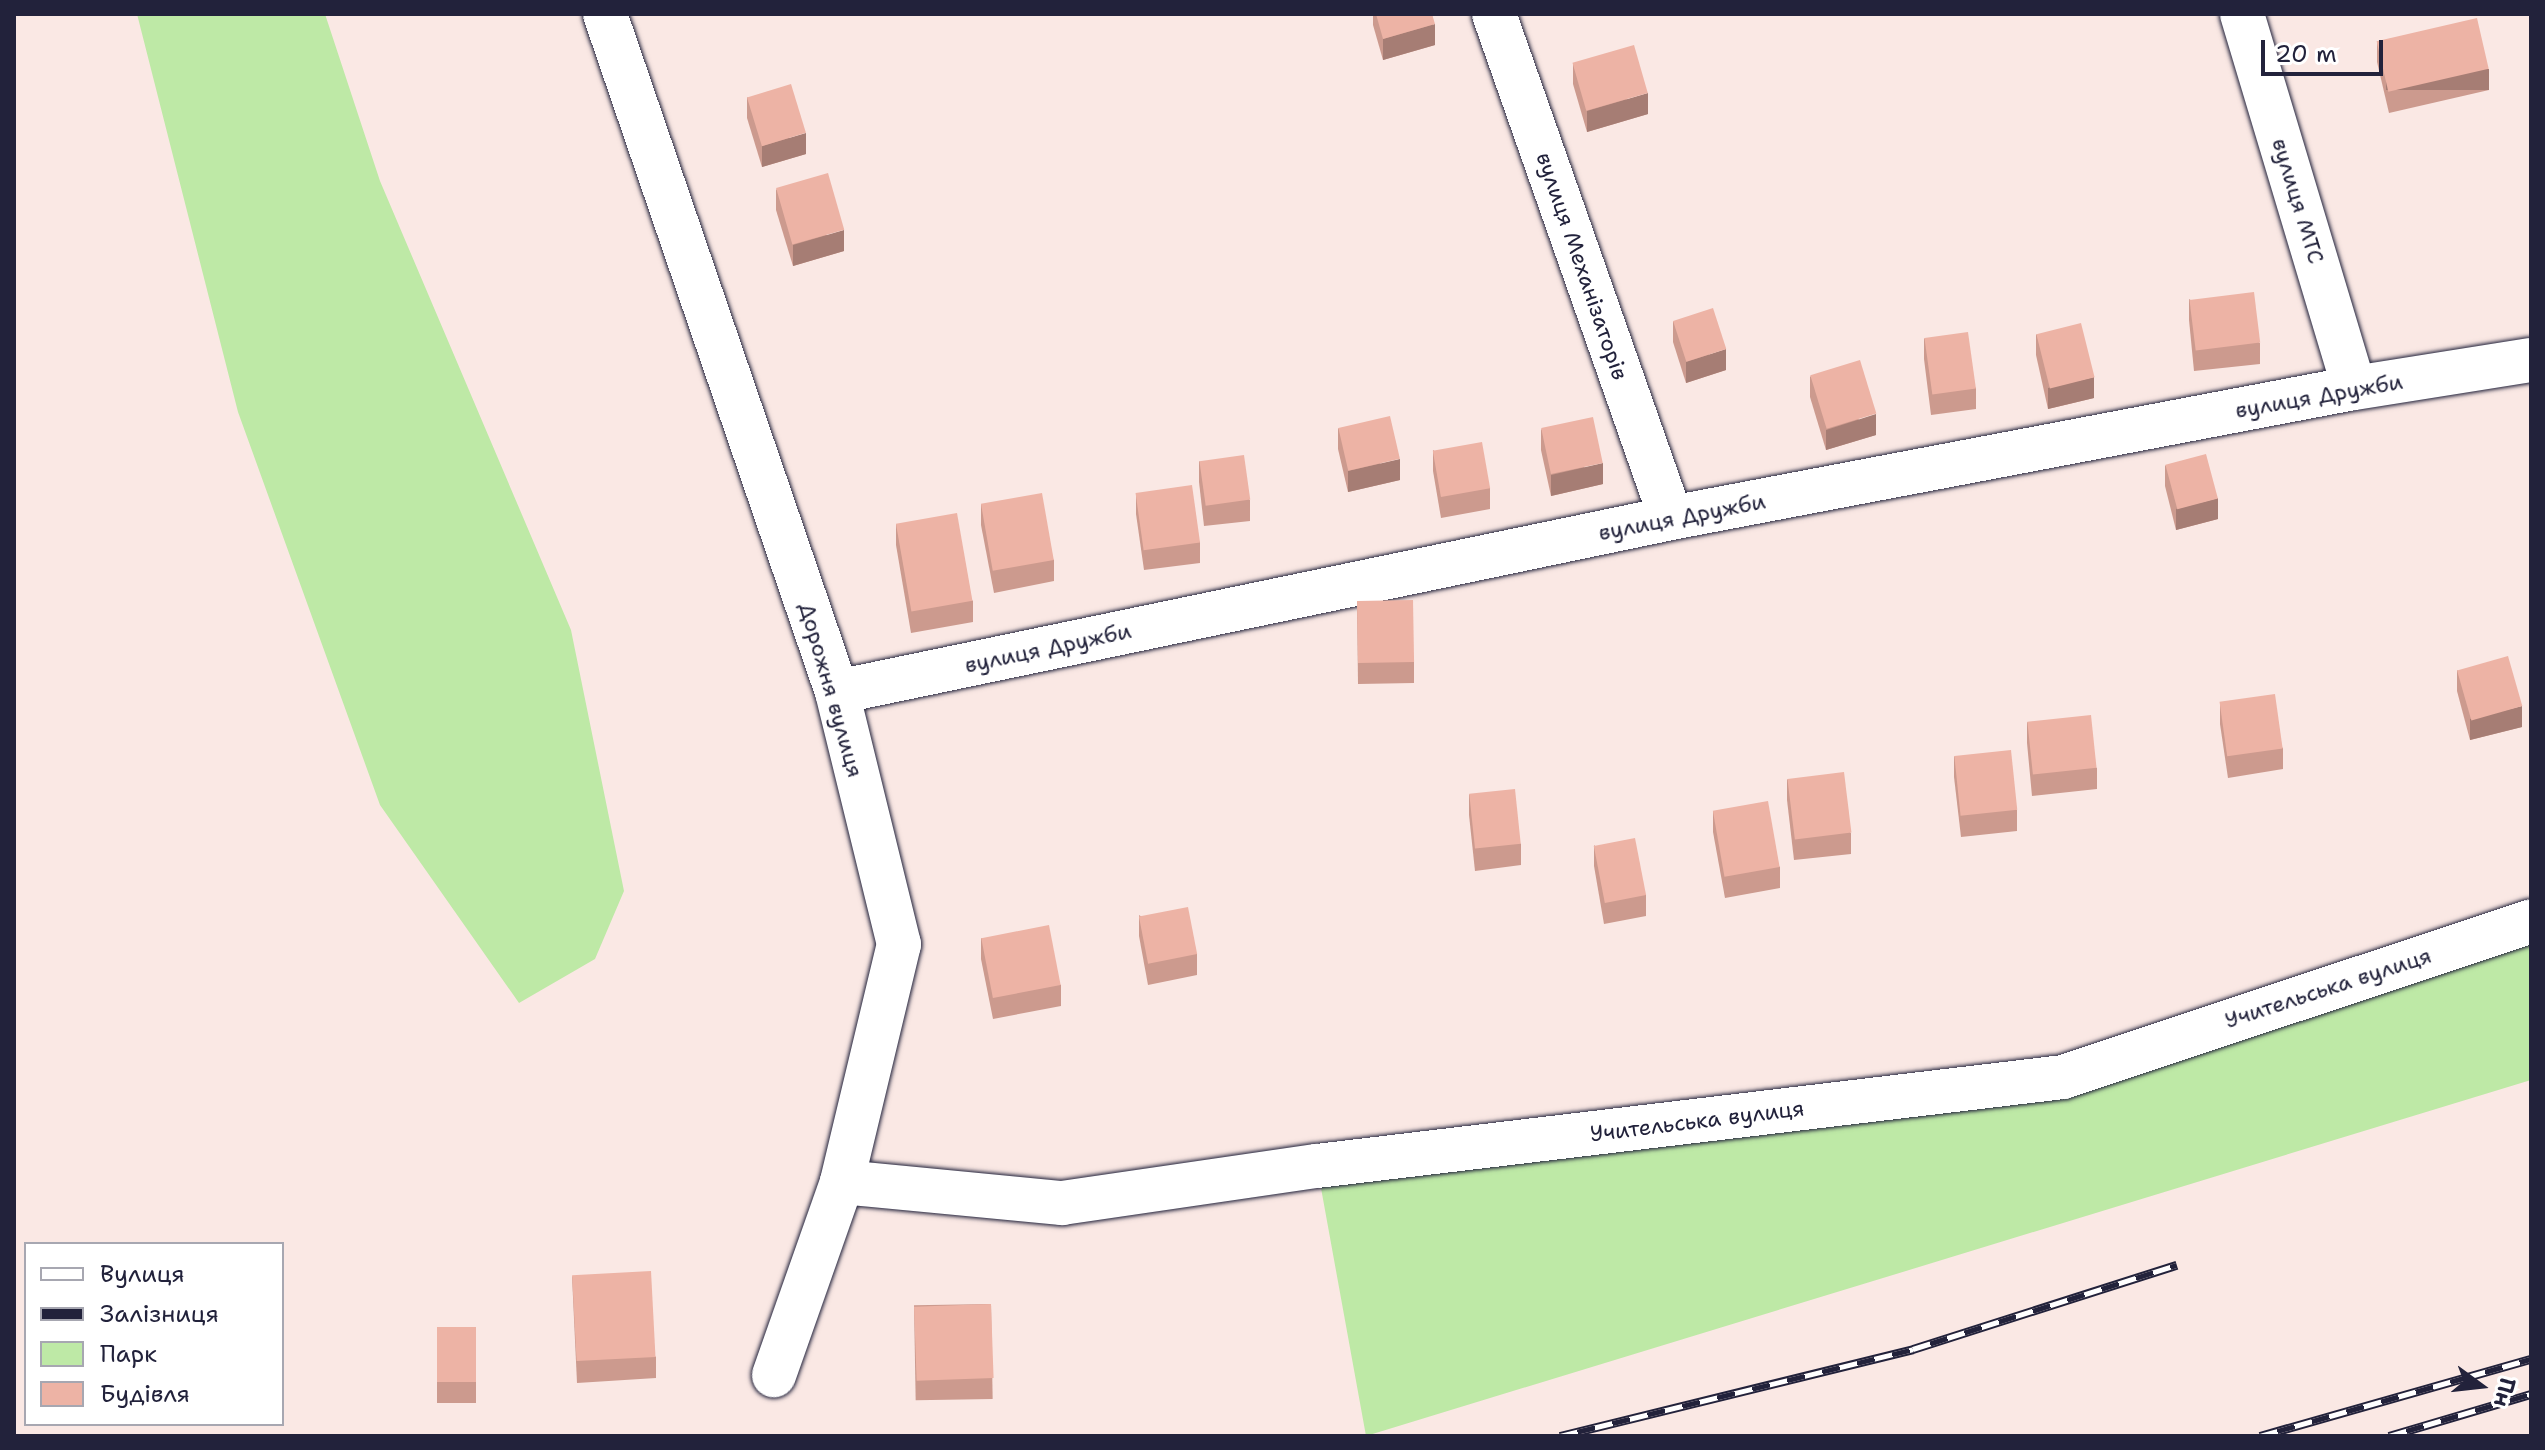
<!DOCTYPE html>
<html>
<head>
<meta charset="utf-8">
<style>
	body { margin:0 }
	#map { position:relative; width:2545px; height:1450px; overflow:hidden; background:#fae8e4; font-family:"Shantell Sans",sans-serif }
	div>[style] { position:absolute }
	.green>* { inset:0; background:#bee9a6 }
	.roads { filter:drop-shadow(0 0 2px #22223b) drop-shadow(0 0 2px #22223b) }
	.minor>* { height:44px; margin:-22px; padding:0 22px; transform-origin:22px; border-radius:22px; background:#fff }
	.rail>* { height:9px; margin-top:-4.5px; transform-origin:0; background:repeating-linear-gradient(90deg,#fff 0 18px,#22223b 0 36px); box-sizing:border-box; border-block:2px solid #22223b }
	.wall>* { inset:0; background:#cc9a8e; transform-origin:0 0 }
	.shaded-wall>* { inset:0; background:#a67d74; transform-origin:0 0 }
	.building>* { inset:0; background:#edb3a5; transform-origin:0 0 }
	span { translate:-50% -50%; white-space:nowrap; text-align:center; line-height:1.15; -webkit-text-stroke:6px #fff; paint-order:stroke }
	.street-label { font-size:22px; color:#22223b }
	.frame { position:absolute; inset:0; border:16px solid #22223b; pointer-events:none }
	.legend { position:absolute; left:24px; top:1242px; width:260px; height:184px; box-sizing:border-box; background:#fff; border:2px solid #a7a7b1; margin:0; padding:10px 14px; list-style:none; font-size:24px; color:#22223b }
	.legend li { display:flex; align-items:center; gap:16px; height:40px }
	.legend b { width:40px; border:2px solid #a7a7b1 }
	.north { position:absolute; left:2441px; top:1346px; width:80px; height:80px; -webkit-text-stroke:6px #fff; paint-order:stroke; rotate:105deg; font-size:22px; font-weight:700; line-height:32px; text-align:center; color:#22223b }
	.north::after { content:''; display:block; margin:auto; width:28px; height:36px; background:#22223b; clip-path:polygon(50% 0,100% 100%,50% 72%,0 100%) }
	.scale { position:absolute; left:2261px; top:40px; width:122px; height:36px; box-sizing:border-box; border:4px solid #22223b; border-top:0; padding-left:10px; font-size:24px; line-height:28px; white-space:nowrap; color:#22223b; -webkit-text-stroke:6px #fff; paint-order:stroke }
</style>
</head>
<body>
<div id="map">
	<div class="green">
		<div style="clip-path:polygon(137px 14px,325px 14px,380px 181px,571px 630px,624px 891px,595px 959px,519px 1003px,380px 805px,238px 412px)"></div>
		<div style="clip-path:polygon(2531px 921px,2531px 1080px,1366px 1436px,1317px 1166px,2063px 1077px)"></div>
	</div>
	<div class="roads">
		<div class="minor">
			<div style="left:605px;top:14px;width:717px;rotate:71.11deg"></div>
			<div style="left:837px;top:692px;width:260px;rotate:76.2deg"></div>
			<div style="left:899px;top:944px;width:245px;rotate:103.5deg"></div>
			<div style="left:842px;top:1182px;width:205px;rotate:109.4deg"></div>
			<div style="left:1494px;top:14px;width:534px;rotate:70.65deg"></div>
			<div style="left:2242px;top:14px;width:390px;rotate:73.3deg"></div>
			<div style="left:837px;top:692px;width:852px;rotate:-11.78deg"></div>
			<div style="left:1671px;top:518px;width:695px;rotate:-10.78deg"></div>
			<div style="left:2354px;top:388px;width:179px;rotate:-9deg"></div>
			<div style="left:842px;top:1182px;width:221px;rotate:5.5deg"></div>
			<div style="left:1062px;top:1203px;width:258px;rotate:-8.3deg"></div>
			<div style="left:1317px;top:1166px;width:751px;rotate:-6.8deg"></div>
			<div style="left:2063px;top:1077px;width:493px;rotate:-18.4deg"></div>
		</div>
	</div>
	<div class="rail">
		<div style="left:1560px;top:1436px;width:364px;rotate:-13.8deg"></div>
		<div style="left:1913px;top:1349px;width:277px;rotate:-17.7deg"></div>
		<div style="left:2260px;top:1436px;width:282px;rotate:-15.9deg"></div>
		<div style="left:2389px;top:1436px;width:148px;rotate:-16.5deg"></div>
	</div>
	<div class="wall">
		<div style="clip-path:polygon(1373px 14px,1432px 14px,1435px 45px,1383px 60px,1373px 25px)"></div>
		<div style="clip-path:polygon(2377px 41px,2489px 90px,2389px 113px,2377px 62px)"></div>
		<div style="clip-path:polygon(1573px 63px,1648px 114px,1587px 132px,1573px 84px)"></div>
		<div style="clip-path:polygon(747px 97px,806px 154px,762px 167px,747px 118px)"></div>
		<div style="clip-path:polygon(776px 189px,844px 251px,793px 266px,776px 210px)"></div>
		<div style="clip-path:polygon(2189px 299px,2260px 343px,2260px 364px,2194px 371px,2189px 320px)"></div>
		<div style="clip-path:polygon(1673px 321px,1726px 370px,1686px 383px,1673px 342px)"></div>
		<div style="clip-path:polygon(2036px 334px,2094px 398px,2048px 409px,2036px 355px)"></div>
		<div style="clip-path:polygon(1924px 338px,1976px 388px,1976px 409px,1931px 415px,1924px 359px)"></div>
		<div style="clip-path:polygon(1810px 376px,1876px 435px,1826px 450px,1810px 397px)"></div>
		<div style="clip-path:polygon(1338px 428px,1400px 480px,1348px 492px,1338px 449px)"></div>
		<div style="clip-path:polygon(1541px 429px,1603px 484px,1551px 496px,1541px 450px)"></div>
		<div style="clip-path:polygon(1433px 450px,1490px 488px,1490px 509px,1441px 518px,1433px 471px)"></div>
		<div style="clip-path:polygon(1199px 461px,1250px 500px,1250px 521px,1204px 526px,1199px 482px)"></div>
		<div style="clip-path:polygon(2165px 465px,2218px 519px,2176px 530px,2165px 486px)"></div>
		<div style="clip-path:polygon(1136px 493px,1200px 542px,1200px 563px,1144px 570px,1136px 514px)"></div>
		<div style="clip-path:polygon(981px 504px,1054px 560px,1054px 581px,994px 593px,981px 525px)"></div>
		<div style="clip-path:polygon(896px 524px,973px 601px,973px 622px,911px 633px,896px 545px)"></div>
		<div style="clip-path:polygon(1357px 601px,1414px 662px,1414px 683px,1358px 684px)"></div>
		<div style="clip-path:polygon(2457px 670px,2522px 727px,2470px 740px,2457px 691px)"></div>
		<div style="clip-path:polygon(2220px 703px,2283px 748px,2283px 769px,2228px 778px,2220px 724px)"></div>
		<div style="clip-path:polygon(2027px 722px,2097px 768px,2097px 789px,2032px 796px,2027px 743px)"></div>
		<div style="clip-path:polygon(1954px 756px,2017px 810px,2017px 831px,1961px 837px,1954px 777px)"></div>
		<div style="clip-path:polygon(1787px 779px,1851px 833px,1851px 854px,1794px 860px,1787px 800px)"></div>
		<div style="clip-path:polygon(1469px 794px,1521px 844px,1521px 865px,1475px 871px,1469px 815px)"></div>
		<div style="clip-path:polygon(1713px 811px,1780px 867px,1780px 888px,1725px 898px,1713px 832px)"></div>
		<div style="clip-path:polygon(1594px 845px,1646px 895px,1646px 916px,1604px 924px,1594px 866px)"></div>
		<div style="clip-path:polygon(1139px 915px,1197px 954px,1197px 975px,1148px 985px,1139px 936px)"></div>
		<div style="clip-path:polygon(981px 938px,1061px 985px,1061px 1006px,993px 1019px,981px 959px)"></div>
		<div style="clip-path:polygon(572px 1276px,656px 1357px,656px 1378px,577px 1383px)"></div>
		<div style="left:991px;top:1304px;width:95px;height:77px;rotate:89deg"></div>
		<div style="left:437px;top:1327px;width:39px;height:76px"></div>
	</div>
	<div class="shaded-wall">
		<div style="clip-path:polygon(1435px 24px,1435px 45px,1383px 60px,1383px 39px)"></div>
		<div style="left:2489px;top:69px;width:21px;height:103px;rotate:90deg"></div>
		<div style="clip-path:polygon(1648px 93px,1648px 114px,1587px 132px,1587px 111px)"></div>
		<div style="clip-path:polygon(806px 133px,806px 154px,762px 167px,762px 146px)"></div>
		<div style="clip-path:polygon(844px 230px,844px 251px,793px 266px,793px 245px)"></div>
		<div style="clip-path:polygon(1726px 349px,1726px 370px,1686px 383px,1686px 362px)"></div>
		<div style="clip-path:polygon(2094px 377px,2094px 398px,2048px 409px,2048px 388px)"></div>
		<div style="clip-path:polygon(1876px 414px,1876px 435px,1826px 450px,1826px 430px)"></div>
		<div style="clip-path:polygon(1400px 459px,1400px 480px,1348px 492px,1348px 471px)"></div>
		<div style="clip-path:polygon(1603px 463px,1603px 484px,1551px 496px,1551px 475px)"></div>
		<div style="clip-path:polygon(2218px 498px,2218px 519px,2176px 530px,2176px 509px)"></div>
		<div style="clip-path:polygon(2522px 706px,2522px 727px,2470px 740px,2470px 719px)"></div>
	</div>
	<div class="building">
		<div style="clip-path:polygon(1376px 14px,1432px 14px,1435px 24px,1383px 39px)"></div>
		<div style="left:2477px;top:18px;width:52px;height:103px;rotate:77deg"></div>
		<div style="left:1634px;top:45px;width:50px;height:64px;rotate:74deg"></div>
		<div style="left:791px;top:84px;width:51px;height:46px;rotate:73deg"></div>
		<div style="left:828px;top:173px;width:59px;height:54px;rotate:74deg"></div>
		<div style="left:2254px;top:292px;width:51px;height:65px;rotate:83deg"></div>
		<div style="left:1713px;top:308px;width:43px;height:42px;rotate:72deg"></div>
		<div style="left:2081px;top:323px;width:56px;height:46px;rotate:76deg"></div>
		<div style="left:1968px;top:332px;width:57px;height:44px;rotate:82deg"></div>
		<div style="left:1860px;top:360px;width:56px;height:52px;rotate:73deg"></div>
		<div style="left:1390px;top:416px;width:44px;height:53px;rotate:77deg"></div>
		<div style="left:1593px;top:417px;width:47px;height:53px;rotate:78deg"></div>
		<div style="left:1482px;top:442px;width:47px;height:50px;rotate:80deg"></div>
		<div style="left:2206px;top:454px;width:46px;height:42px;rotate:75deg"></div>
		<div style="left:1244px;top:455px;width:45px;height:45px;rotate:82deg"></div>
		<div style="left:1192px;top:485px;width:58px;height:57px;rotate:82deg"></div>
		<div style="left:1042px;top:493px;width:68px;height:62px;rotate:80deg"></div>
		<div style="left:957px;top:513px;width:89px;height:62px;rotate:80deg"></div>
		<div style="left:1413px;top:600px;width:62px;height:56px;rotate:89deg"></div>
		<div style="left:2508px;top:656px;width:52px;height:53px;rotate:74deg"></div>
		<div style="left:2275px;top:694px;width:55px;height:56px;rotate:82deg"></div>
		<div style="left:2091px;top:715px;width:53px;height:64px;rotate:84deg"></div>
		<div style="left:2011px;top:750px;width:60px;height:57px;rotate:84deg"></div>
		<div style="left:1844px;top:772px;width:61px;height:57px;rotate:83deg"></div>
		<div style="left:1515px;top:789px;width:55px;height:46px;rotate:84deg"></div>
		<div style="left:1768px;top:801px;width:67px;height:56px;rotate:80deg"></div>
		<div style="left:1635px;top:838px;width:58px;height:42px;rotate:79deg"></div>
		<div style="left:1188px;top:907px;width:48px;height:50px;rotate:79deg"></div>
		<div style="left:1049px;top:925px;width:61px;height:69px;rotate:79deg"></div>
		<div style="left:651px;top:1271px;width:86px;height:79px;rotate:87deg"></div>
		<div style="left:991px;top:1304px;width:74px;height:77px;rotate:88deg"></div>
		<div style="left:437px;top:1327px;width:39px;height:55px"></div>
	</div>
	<div class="street-label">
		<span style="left:2298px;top:201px;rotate:73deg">вулиця МТС</span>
		<span style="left:1582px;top:266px;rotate:71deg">вулиця Механізаторів</span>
		<span style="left:2319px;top:396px;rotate:-10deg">вулиця Дружби</span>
		<span style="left:1682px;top:517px;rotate:-11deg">вулиця Дружби</span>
		<span style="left:1048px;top:648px;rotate:-12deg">вулиця Дружби</span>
		<span style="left:831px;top:690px;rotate:74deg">Дорожня вулиця</span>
		<span style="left:2328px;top:988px;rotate:-18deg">Учительська вулиця</span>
		<span style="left:1697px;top:1121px;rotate:-7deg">Учительська вулиця</span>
	</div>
	<div class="frame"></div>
	<ul class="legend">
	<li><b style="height:10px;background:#fff"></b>Вулиця</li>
	<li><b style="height:10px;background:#22223b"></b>Залізниця</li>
	<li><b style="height:22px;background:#bee9a6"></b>Парк</li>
	<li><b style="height:22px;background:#edb3a5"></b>Будівля</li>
	</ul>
	<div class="north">Пн</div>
	<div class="scale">20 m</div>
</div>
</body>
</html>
